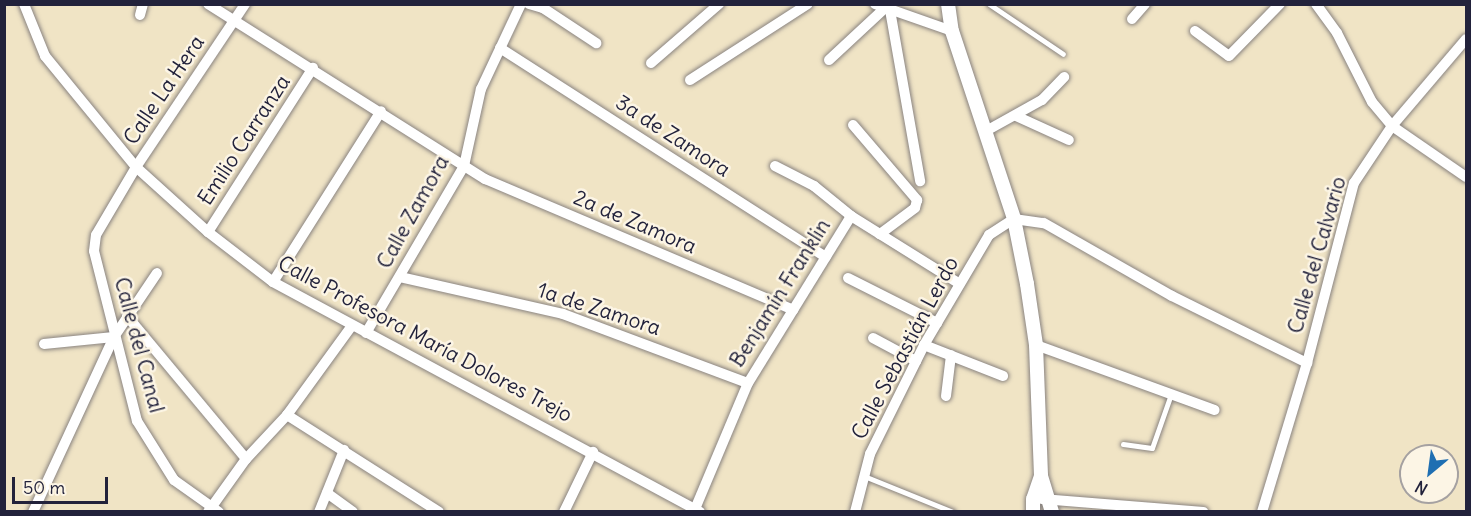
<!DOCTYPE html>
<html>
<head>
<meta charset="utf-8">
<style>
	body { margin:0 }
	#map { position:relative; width:1471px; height:516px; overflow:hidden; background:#f0e4c5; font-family:Delius,sans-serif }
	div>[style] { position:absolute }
	.roads { filter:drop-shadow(0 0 2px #898380) drop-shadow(0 0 2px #898380) }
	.lane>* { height:5px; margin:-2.5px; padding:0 2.5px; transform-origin:2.5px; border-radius:2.5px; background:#fff }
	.street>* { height:10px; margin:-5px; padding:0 5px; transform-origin:5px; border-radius:5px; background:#fff }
	.secondary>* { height:14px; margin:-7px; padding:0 7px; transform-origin:7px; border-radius:7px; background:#fff }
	span { translate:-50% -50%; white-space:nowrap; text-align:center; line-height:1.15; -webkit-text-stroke:5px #fcf5e5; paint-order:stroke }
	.street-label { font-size:21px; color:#22223b }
	.frame { position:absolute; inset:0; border:6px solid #22223b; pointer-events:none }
	.north { position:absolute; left:1399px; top:444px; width:60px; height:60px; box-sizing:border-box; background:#fcf5e5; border:2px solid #a5a1a1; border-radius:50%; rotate:209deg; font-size:16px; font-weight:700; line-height:24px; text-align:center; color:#22223b }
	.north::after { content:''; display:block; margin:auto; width:21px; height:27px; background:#1f6fb2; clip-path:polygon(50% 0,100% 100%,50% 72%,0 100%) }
	.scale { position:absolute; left:12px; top:477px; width:96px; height:27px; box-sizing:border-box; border:3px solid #22223b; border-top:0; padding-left:8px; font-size:18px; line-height:21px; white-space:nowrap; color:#22223b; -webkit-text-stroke:4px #fcf5e5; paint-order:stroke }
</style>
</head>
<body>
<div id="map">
	<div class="roads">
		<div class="lane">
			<div style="left:989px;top:4px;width:89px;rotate:34deg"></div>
			<div style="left:1123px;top:444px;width:29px;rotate:8deg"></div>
			<div style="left:1152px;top:448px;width:57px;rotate:-70.6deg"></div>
			<div style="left:864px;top:476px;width:96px;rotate:22deg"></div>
		</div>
		<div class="street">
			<div style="left:24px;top:4px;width:56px;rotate:68deg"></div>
			<div style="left:45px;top:56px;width:144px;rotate:50.7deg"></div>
			<div style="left:136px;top:167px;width:97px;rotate:42.1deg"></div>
			<div style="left:208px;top:232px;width:82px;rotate:37.6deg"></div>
			<div style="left:273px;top:282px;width:485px;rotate:28.3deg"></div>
			<div style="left:208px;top:4px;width:328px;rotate:32.3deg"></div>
			<div style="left:485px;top:179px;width:335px;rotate:23deg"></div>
			<div style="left:529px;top:4px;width:15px;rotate:16deg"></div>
			<div style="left:543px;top:8px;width:64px;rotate:33.4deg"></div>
			<div style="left:875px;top:4px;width:82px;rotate:19.3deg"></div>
			<div style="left:1316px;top:4px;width:36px;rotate:54deg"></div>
			<div style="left:1337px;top:33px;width:77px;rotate:63.1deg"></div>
			<div style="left:1372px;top:102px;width:31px;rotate:50deg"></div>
			<div style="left:1392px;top:126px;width:90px;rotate:34.6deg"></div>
			<div style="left:890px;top:10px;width:174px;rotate:80deg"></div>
			<div style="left:140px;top:15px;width:11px;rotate:-75deg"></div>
			<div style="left:1132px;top:19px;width:20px;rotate:-49deg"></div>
			<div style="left:1195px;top:31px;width:42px;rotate:36.3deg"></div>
			<div style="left:1229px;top:56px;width:73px;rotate:-45.6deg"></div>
			<div style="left:500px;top:48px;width:387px;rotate:32.7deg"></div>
			<div style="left:829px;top:60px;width:76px;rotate:-42.9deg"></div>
			<div style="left:651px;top:63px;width:90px;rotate:-40.9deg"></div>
			<div style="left:690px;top:80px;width:140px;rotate:-32.8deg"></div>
			<div style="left:1016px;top:116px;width:58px;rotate:24.4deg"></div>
			<div style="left:853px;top:125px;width:99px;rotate:49.5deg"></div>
			<div style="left:917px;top:200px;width:8px;rotate:104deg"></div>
			<div style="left:915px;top:208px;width:44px;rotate:143.4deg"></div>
			<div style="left:986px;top:131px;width:64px;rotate:-29deg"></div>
			<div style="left:1042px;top:100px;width:32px;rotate:-46deg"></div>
			<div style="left:775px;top:166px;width:44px;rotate:27.1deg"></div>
			<div style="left:814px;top:186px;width:48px;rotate:39deg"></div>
			<div style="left:851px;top:216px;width:128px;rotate:32deg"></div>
			<div style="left:208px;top:232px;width:195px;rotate:-57.4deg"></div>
			<div style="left:400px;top:277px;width:167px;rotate:12.8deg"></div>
			<div style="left:563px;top:314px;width:197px;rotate:20.5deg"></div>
			<div style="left:848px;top:278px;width:100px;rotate:26.8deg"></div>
			<div style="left:273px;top:282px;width:202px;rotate:-57.7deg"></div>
			<div style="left:127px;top:316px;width:186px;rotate:50.2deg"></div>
			<div style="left:366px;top:333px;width:194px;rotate:-59.6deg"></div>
			<div style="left:464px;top:166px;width:79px;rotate:-77.6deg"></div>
			<div style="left:481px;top:89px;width:94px;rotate:-64.8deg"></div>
			<div style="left:873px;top:338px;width:49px;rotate:28.1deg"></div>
			<div style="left:44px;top:344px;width:70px;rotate:-5.7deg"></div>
			<div style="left:924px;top:345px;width:85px;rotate:21.4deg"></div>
			<div style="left:1036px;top:345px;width:190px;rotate:20deg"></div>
			<div style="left:946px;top:396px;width:41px;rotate:-83deg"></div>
			<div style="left:287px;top:415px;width:180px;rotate:32.5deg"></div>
			<div style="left:327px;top:493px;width:32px;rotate:36deg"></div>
			<div style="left:1042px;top:499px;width:162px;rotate:4.6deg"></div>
			<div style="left:695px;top:509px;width:137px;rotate:-67.2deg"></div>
			<div style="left:748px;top:383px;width:196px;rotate:-58.3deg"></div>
			<div style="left:33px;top:512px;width:193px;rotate:-65.2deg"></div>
			<div style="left:114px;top:337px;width:77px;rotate:-56.1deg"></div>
			<div style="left:208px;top:512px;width:65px;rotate:-54.4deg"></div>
			<div style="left:246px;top:459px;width:60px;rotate:-47deg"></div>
			<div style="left:287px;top:415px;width:109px;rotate:-54deg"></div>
			<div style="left:219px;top:512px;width:55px;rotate:-144.6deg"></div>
			<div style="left:174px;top:480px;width:70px;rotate:-122.1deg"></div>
			<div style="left:137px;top:421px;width:175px;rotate:-104.2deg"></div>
			<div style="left:94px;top:251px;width:16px;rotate:-83deg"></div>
			<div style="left:96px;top:235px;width:79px;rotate:-59.5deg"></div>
			<div style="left:136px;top:167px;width:196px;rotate:-56.2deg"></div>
			<div style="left:319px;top:512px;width:67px;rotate:-68deg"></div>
			<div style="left:564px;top:512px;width:67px;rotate:-64.2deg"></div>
			<div style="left:855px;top:512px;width:60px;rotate:-75.5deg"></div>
			<div style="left:870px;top:454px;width:122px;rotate:-63.6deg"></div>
			<div style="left:924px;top:345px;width:128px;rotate:-59.4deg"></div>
			<div style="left:989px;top:235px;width:30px;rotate:-33deg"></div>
			<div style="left:1014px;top:219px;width:30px;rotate:8deg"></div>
			<div style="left:1044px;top:223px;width:147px;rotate:29.7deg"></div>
			<div style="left:1172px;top:296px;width:151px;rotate:26.4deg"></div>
			<div style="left:1262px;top:512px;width:156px;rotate:-73.2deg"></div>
			<div style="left:1307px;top:363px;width:186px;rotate:-75.4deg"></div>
			<div style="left:1354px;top:183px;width:69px;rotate:-56.3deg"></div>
			<div style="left:1392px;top:126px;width:114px;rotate:-49.6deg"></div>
		</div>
		<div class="secondary">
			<div style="left:948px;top:4px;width:27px;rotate:82deg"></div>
			<div style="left:952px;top:31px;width:198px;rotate:71.7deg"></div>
			<div style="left:1014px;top:219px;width:66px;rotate:78.7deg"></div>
			<div style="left:1027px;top:284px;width:62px;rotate:81.6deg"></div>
			<div style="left:1036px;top:345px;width:131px;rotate:87.8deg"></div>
			<div style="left:1041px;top:476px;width:24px;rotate:109deg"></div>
			<div style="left:1033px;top:499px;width:13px;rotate:90deg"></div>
			<div style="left:1041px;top:476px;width:38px;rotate:73deg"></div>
		</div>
	</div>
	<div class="street-label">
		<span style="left:164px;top:90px;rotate:-56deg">Calle La Hera</span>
		<span style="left:673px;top:136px;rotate:33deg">3a de Zamora</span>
		<span style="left:244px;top:140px;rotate:-57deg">Emilio Carranza</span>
		<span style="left:413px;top:212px;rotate:-61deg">Calle Zamora</span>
		<span style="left:635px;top:222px;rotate:23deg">2a de Zamora</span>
		<span style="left:1317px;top:255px;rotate:-74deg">Calle del Calvario</span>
		<span style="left:780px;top:293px;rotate:-58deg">Benjamín Franklin</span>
		<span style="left:599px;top:309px;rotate:18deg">1a de Zamora</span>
		<span style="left:425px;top:339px;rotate:28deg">Calle Profesora María Dolores Trejo</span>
		<span style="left:139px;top:345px;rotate:75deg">Calle del Canal</span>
		<span style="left:905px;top:348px;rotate:-62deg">Calle Sebastián Lerdo</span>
	</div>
	<div class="frame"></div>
	<div class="north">N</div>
	<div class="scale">50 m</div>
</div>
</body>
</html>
